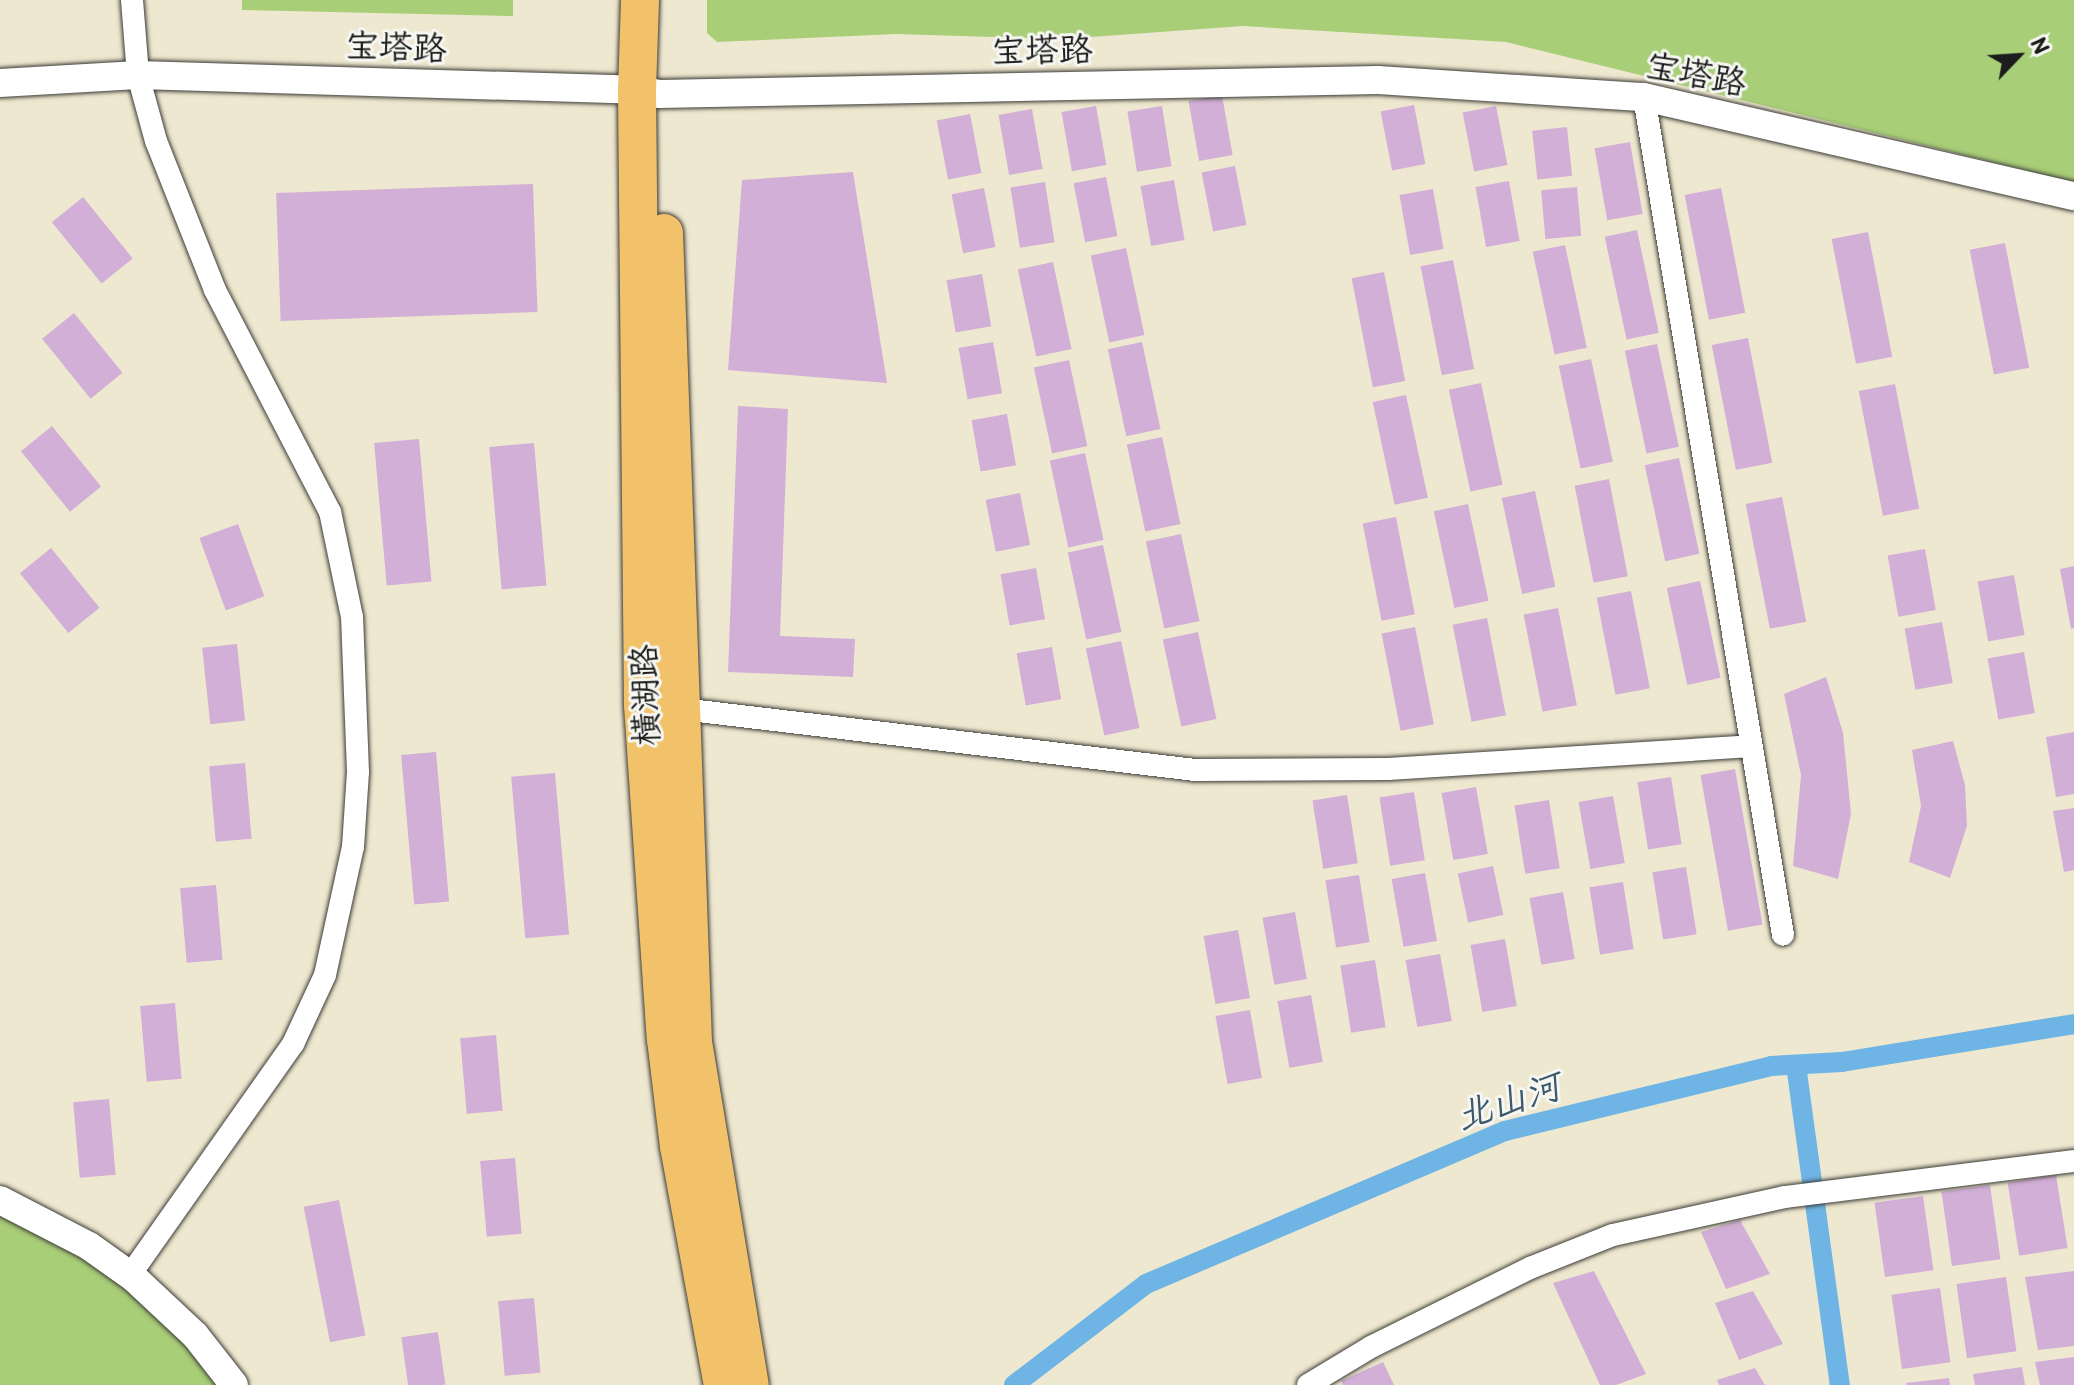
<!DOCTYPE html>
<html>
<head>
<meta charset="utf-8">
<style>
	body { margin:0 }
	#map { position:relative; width:2074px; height:1385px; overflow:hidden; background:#efe8d0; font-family:Itim,"LXGW WenKai TC",sans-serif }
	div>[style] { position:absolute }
	.green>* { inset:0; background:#a8ce78 }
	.canal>* { height:20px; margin:-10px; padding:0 10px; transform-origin:10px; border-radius:10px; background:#6eb4e4 }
	.building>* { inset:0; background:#d2afd6; transform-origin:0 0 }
	.roads { filter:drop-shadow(0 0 2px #3c3b37) drop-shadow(0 0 2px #3c3b37) }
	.minor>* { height:22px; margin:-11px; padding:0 11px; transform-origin:11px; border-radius:11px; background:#fff }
	.tertiary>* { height:28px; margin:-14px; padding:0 14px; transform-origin:14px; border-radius:14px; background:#fff }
	.trunk>* { height:38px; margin:-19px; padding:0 19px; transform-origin:19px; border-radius:19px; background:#f2c26a }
	span { translate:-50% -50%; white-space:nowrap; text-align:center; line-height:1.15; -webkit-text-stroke:6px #f6f6f2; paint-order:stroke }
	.street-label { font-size:34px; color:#1c1c1c }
	.water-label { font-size:36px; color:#3d596c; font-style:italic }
	.north { position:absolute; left:1978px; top:16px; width:80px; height:80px; -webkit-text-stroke:6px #f6f6f2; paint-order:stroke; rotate:65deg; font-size:22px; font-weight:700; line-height:32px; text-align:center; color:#1c1c1c }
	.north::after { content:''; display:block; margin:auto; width:28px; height:36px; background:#1c1c1c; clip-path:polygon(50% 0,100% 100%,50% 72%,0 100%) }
</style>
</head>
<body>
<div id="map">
	<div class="green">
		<div style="clip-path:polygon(242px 0,513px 0,513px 16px,242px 10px)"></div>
		<div style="clip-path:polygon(707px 0,2074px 0,2074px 182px,1506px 42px,1243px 26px,1063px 39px,896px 34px,717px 42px,707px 33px)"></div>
		<div style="clip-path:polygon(0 1214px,94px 1264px,177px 1332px,219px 1385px,0 1385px)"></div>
	</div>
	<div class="canal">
		<div style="left:1796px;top:1065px;width:323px;rotate:82.2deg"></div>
		<div style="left:1014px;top:1385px;width:166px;rotate:-37.4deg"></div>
		<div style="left:1146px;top:1284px;width:390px;rotate:-23.1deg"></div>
		<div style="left:1505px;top:1131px;width:274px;rotate:-13.7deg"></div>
		<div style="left:1771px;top:1066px;width:71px;rotate:-3.2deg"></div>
		<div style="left:1842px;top:1062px;width:235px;rotate:-9.3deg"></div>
	</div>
	<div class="building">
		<div style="left:1222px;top:95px;width:61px;height:34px;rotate:80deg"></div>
		<div style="left:1414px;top:105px;width:60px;height:34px;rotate:79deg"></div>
		<div style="left:1096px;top:106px;width:60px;height:35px;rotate:80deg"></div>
		<div style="left:1162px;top:106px;width:61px;height:35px;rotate:81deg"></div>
		<div style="left:1496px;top:106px;width:60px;height:34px;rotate:79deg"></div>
		<div style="left:1032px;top:109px;width:61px;height:34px;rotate:80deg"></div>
		<div style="left:970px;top:114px;width:60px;height:34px;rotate:79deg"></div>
		<div style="left:1567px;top:127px;width:49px;height:35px;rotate:84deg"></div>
		<div style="left:1630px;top:142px;width:73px;height:36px;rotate:80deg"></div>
		<div style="left:1235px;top:166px;width:60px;height:34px;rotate:79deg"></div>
		<div style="clip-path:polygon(853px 172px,887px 383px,728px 370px,742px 180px)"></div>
		<div style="left:1106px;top:177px;width:60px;height:33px;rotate:79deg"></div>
		<div style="left:1174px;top:180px;width:61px;height:34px;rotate:80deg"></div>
		<div style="left:1509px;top:181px;width:61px;height:34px;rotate:80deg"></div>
		<div style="left:1045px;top:182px;width:61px;height:35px;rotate:81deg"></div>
		<div style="left:533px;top:184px;width:128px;height:257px;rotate:88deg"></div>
		<div style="left:1577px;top:187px;width:49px;height:36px;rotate:85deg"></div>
		<div style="left:984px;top:188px;width:60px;height:33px;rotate:79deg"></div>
		<div style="left:1721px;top:188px;width:127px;height:37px;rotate:79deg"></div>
		<div style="left:1433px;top:189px;width:61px;height:34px;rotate:80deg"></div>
		<div style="left:83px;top:197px;width:79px;height:40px;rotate:51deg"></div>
		<div style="left:1637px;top:230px;width:105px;height:33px;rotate:78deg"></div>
		<div style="left:1868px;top:232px;width:127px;height:37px;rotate:79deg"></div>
		<div style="left:2005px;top:243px;width:127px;height:36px;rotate:79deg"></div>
		<div style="left:1565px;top:245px;width:105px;height:33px;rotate:78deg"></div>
		<div style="left:1126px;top:248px;width:89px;height:36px;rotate:78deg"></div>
		<div style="left:1453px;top:260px;width:111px;height:33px;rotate:79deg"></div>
		<div style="left:1053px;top:262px;width:89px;height:36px;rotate:78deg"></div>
		<div style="left:1384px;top:272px;width:111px;height:33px;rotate:79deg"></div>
		<div style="left:982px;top:274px;width:53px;height:36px;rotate:80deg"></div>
		<div style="left:74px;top:313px;width:77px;height:41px;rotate:51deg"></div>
		<div style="left:1748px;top:338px;width:127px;height:37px;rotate:79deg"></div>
		<div style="left:993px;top:342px;width:52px;height:35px;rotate:80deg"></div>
		<div style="left:1142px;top:342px;width:89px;height:35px;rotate:78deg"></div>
		<div style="left:1657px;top:344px;width:105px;height:33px;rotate:78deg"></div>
		<div style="left:1591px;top:359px;width:105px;height:33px;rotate:78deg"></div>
		<div style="left:1069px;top:360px;width:88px;height:36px;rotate:78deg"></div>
		<div style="left:1481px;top:383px;width:104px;height:33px;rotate:78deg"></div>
		<div style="left:1895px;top:384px;width:127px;height:37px;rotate:79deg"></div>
		<div style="left:1406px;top:395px;width:105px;height:34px;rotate:78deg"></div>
		<div style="clip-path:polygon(738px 406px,788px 409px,780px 636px,855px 639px,853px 677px,728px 672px)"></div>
		<div style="left:1007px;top:414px;width:52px;height:36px;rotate:80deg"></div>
		<div style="left:52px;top:426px;width:78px;height:40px;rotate:51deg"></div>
		<div style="left:1162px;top:437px;width:89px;height:36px;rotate:78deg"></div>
		<div style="left:419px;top:439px;width:143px;height:45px;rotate:85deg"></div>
		<div style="left:534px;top:443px;width:143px;height:45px;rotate:85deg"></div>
		<div style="left:1085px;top:453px;width:89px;height:36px;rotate:78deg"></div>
		<div style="left:1679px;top:458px;width:98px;height:35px;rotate:78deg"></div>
		<div style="left:1609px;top:479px;width:99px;height:35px;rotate:79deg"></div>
		<div style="left:1535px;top:491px;width:98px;height:34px;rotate:78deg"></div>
		<div style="left:1020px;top:493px;width:53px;height:35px;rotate:79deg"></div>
		<div style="left:1782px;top:497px;width:127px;height:37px;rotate:79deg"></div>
		<div style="left:1468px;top:504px;width:99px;height:35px;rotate:78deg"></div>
		<div style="left:1396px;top:517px;width:99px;height:34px;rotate:79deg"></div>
		<div style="left:238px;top:524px;width:77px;height:41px;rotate:70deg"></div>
		<div style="left:1181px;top:534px;width:89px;height:36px;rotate:78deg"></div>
		<div style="left:1103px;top:545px;width:89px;height:36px;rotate:78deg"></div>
		<div style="left:51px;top:548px;width:77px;height:40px;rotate:51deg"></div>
		<div style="left:1925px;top:549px;width:62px;height:38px;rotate:80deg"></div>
		<div style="clip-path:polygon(2074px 566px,2074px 628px,2071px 629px,2060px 569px)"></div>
		<div style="left:1036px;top:568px;width:52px;height:36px;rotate:80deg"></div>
		<div style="left:2014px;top:575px;width:61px;height:37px;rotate:80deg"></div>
		<div style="left:1700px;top:581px;width:99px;height:34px;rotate:78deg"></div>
		<div style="left:1631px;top:591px;width:99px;height:35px;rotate:79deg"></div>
		<div style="left:1558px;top:608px;width:99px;height:35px;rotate:79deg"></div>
		<div style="left:1487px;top:618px;width:99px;height:35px;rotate:79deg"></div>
		<div style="left:1942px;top:622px;width:62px;height:38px;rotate:80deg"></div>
		<div style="left:1415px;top:627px;width:99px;height:34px;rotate:79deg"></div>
		<div style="left:1198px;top:632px;width:89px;height:36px;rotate:78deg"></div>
		<div style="left:1121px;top:641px;width:89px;height:36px;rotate:78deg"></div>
		<div style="left:237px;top:644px;width:77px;height:35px;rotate:84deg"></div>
		<div style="left:1052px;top:647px;width:53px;height:36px;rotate:80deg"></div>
		<div style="left:2024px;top:652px;width:62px;height:37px;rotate:80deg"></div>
		<div style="clip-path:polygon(1826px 677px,1843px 733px,1851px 814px,1838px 879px,1793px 866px,1801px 775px,1784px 694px)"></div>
		<div style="clip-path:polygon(2074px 732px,2074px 794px,2056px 797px,2046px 737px)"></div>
		<div style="clip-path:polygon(1953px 741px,1965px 785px,1967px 826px,1950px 878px,1909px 862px,1921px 806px,1912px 750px)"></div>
		<div style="left:436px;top:752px;width:150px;height:35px;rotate:85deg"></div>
		<div style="left:245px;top:763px;width:76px;height:36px;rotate:85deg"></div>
		<div style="left:1735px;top:769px;width:158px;height:35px;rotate:80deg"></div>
		<div style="left:555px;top:773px;width:162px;height:44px;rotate:85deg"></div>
		<div style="left:1671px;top:777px;width:68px;height:34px;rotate:81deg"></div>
		<div style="left:1476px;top:787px;width:68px;height:35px;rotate:80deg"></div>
		<div style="left:1414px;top:792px;width:69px;height:35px;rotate:81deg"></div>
		<div style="left:1347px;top:795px;width:69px;height:35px;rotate:81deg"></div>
		<div style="left:1613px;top:796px;width:68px;height:35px;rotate:80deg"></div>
		<div style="left:1549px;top:800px;width:69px;height:35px;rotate:81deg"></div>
		<div style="clip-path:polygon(2074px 808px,2074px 870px,2064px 872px,2053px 811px)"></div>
		<div style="left:1493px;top:866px;width:50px;height:36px;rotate:78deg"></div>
		<div style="left:1686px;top:867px;width:68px;height:34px;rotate:81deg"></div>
		<div style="left:1425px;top:873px;width:69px;height:34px;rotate:80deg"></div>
		<div style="left:1359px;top:875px;width:68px;height:34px;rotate:81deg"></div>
		<div style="left:1623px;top:882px;width:68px;height:34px;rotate:81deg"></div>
		<div style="left:216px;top:885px;width:75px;height:36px;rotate:85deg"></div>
		<div style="left:1563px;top:892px;width:68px;height:34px;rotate:80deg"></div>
		<div style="left:1295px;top:912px;width:68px;height:33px;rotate:80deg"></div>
		<div style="left:1238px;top:930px;width:69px;height:35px;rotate:80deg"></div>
		<div style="left:1505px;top:939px;width:68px;height:35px;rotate:80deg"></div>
		<div style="left:1440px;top:954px;width:68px;height:35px;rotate:80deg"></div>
		<div style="left:1375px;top:960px;width:68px;height:35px;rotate:81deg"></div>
		<div style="left:1311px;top:995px;width:68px;height:34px;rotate:80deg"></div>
		<div style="left:175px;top:1003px;width:76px;height:35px;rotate:85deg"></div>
		<div style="left:1250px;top:1010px;width:69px;height:35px;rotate:80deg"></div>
		<div style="left:496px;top:1035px;width:76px;height:36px;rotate:85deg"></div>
		<div style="left:109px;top:1099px;width:76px;height:36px;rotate:85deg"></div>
		<div style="left:515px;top:1158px;width:76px;height:35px;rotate:85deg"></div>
		<div style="left:2056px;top:1175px;width:74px;height:49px;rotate:81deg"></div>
		<div style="left:1990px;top:1185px;width:75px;height:49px;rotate:82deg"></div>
		<div style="left:1923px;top:1196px;width:75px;height:49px;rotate:82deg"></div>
		<div style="left:339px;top:1200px;width:138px;height:36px;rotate:79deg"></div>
		<div style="clip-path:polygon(1740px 1220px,1770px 1274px,1726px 1289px,1701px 1232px)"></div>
		<div style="clip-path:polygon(1594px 1271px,1646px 1374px,1616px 1385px,1600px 1385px,1553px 1283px)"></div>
		<div style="clip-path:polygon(2074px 1271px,2074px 1346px,2038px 1350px,2025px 1277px)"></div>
		<div style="left:2006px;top:1277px;width:75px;height:50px;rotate:82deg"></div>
		<div style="left:1940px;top:1288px;width:75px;height:49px;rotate:82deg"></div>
		<div style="clip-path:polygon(1753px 1291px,1783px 1344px,1739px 1360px,1715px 1303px)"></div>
		<div style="left:534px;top:1298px;width:75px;height:36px;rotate:85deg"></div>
		<div style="left:438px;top:1332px;width:53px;height:37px;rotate:82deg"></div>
		<div style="clip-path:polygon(2074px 1357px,2074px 1385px,2040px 1385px,2035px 1362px)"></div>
		<div style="clip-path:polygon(1383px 1362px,1394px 1385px,1343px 1385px,1341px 1381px)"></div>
		<div style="clip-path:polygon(2022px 1367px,2025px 1385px,1975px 1385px,1973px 1374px)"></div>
		<div style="clip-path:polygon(1755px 1368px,1765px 1385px,1719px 1385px,1717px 1380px)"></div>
		<div style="clip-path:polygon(1949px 1378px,1950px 1385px,1907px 1385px,1906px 1383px)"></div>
	</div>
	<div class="roads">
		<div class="minor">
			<div style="left:1644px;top:97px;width:849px;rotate:80.58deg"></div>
			<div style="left:673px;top:708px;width:526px;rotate:6.77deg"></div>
			<div style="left:1195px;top:770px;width:193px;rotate:-0.3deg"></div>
			<div style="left:1388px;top:769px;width:364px;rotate:-3.6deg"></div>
			<div style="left:130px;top:1275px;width:283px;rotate:-54.8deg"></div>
			<div style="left:293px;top:1044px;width:76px;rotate:-65.1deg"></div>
			<div style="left:325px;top:975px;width:131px;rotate:-77.7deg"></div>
			<div style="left:353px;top:847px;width:75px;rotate:-86.2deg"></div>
			<div style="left:358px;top:772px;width:155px;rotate:-92.2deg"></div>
			<div style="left:352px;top:617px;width:107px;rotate:-101.8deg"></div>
			<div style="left:330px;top:512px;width:250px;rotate:-117.4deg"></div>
			<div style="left:215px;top:290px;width:160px;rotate:-111.6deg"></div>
			<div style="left:156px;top:141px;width:68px;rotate:-105.3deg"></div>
			<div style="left:138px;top:75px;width:75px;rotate:-94.6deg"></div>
			<div style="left:1308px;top:1385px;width:74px;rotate:-31.1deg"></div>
			<div style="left:1371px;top:1347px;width:178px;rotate:-26.4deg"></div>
			<div style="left:1530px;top:1268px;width:89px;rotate:-21.7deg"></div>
			<div style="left:1613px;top:1235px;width:176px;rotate:-12.5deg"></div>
			<div style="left:1785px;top:1197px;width:291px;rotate:-7.1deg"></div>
		</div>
		<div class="tertiary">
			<div style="left:0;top:83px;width:138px;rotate:-3.3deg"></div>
			<div style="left:138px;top:75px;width:499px;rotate:1.7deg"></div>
			<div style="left:637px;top:90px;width:22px;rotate:10deg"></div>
			<div style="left:659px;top:94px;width:719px;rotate:-1.12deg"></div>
			<div style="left:1378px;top:80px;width:267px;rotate:3.7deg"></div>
			<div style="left:1644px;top:97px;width:441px;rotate:13deg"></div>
			<div style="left:0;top:1200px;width:100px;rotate:27.3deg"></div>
			<div style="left:89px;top:1246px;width:55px;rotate:35.4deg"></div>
			<div style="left:134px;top:1278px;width:83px;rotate:43.1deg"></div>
			<div style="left:195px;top:1335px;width:63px;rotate:52deg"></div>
		</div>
		<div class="trunk">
			<div style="left:640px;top:0;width:90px;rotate:91.9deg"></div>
			<div style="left:637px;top:90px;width:615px;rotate:89.44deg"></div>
			<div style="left:643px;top:705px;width:335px;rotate:86.1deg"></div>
			<div style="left:666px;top:1039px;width:108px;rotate:83.1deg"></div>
			<div style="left:679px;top:1146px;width:243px;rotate:79.6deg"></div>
			<div style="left:664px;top:233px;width:810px;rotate:87.95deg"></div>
			<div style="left:693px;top:1042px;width:348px;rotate:80.6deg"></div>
		</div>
	</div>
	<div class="street-label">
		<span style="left:396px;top:47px;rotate:2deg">宝塔路</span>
		<span style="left:1042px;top:50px;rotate:-1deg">宝塔路</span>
		<span style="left:1696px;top:74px;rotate:11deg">宝塔路</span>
		<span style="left:645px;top:695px;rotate:-92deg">横湖路</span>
	</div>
	<div class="water-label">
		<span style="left:1508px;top:1101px;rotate:-18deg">北山河</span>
	</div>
	<div class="north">N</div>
</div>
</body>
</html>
